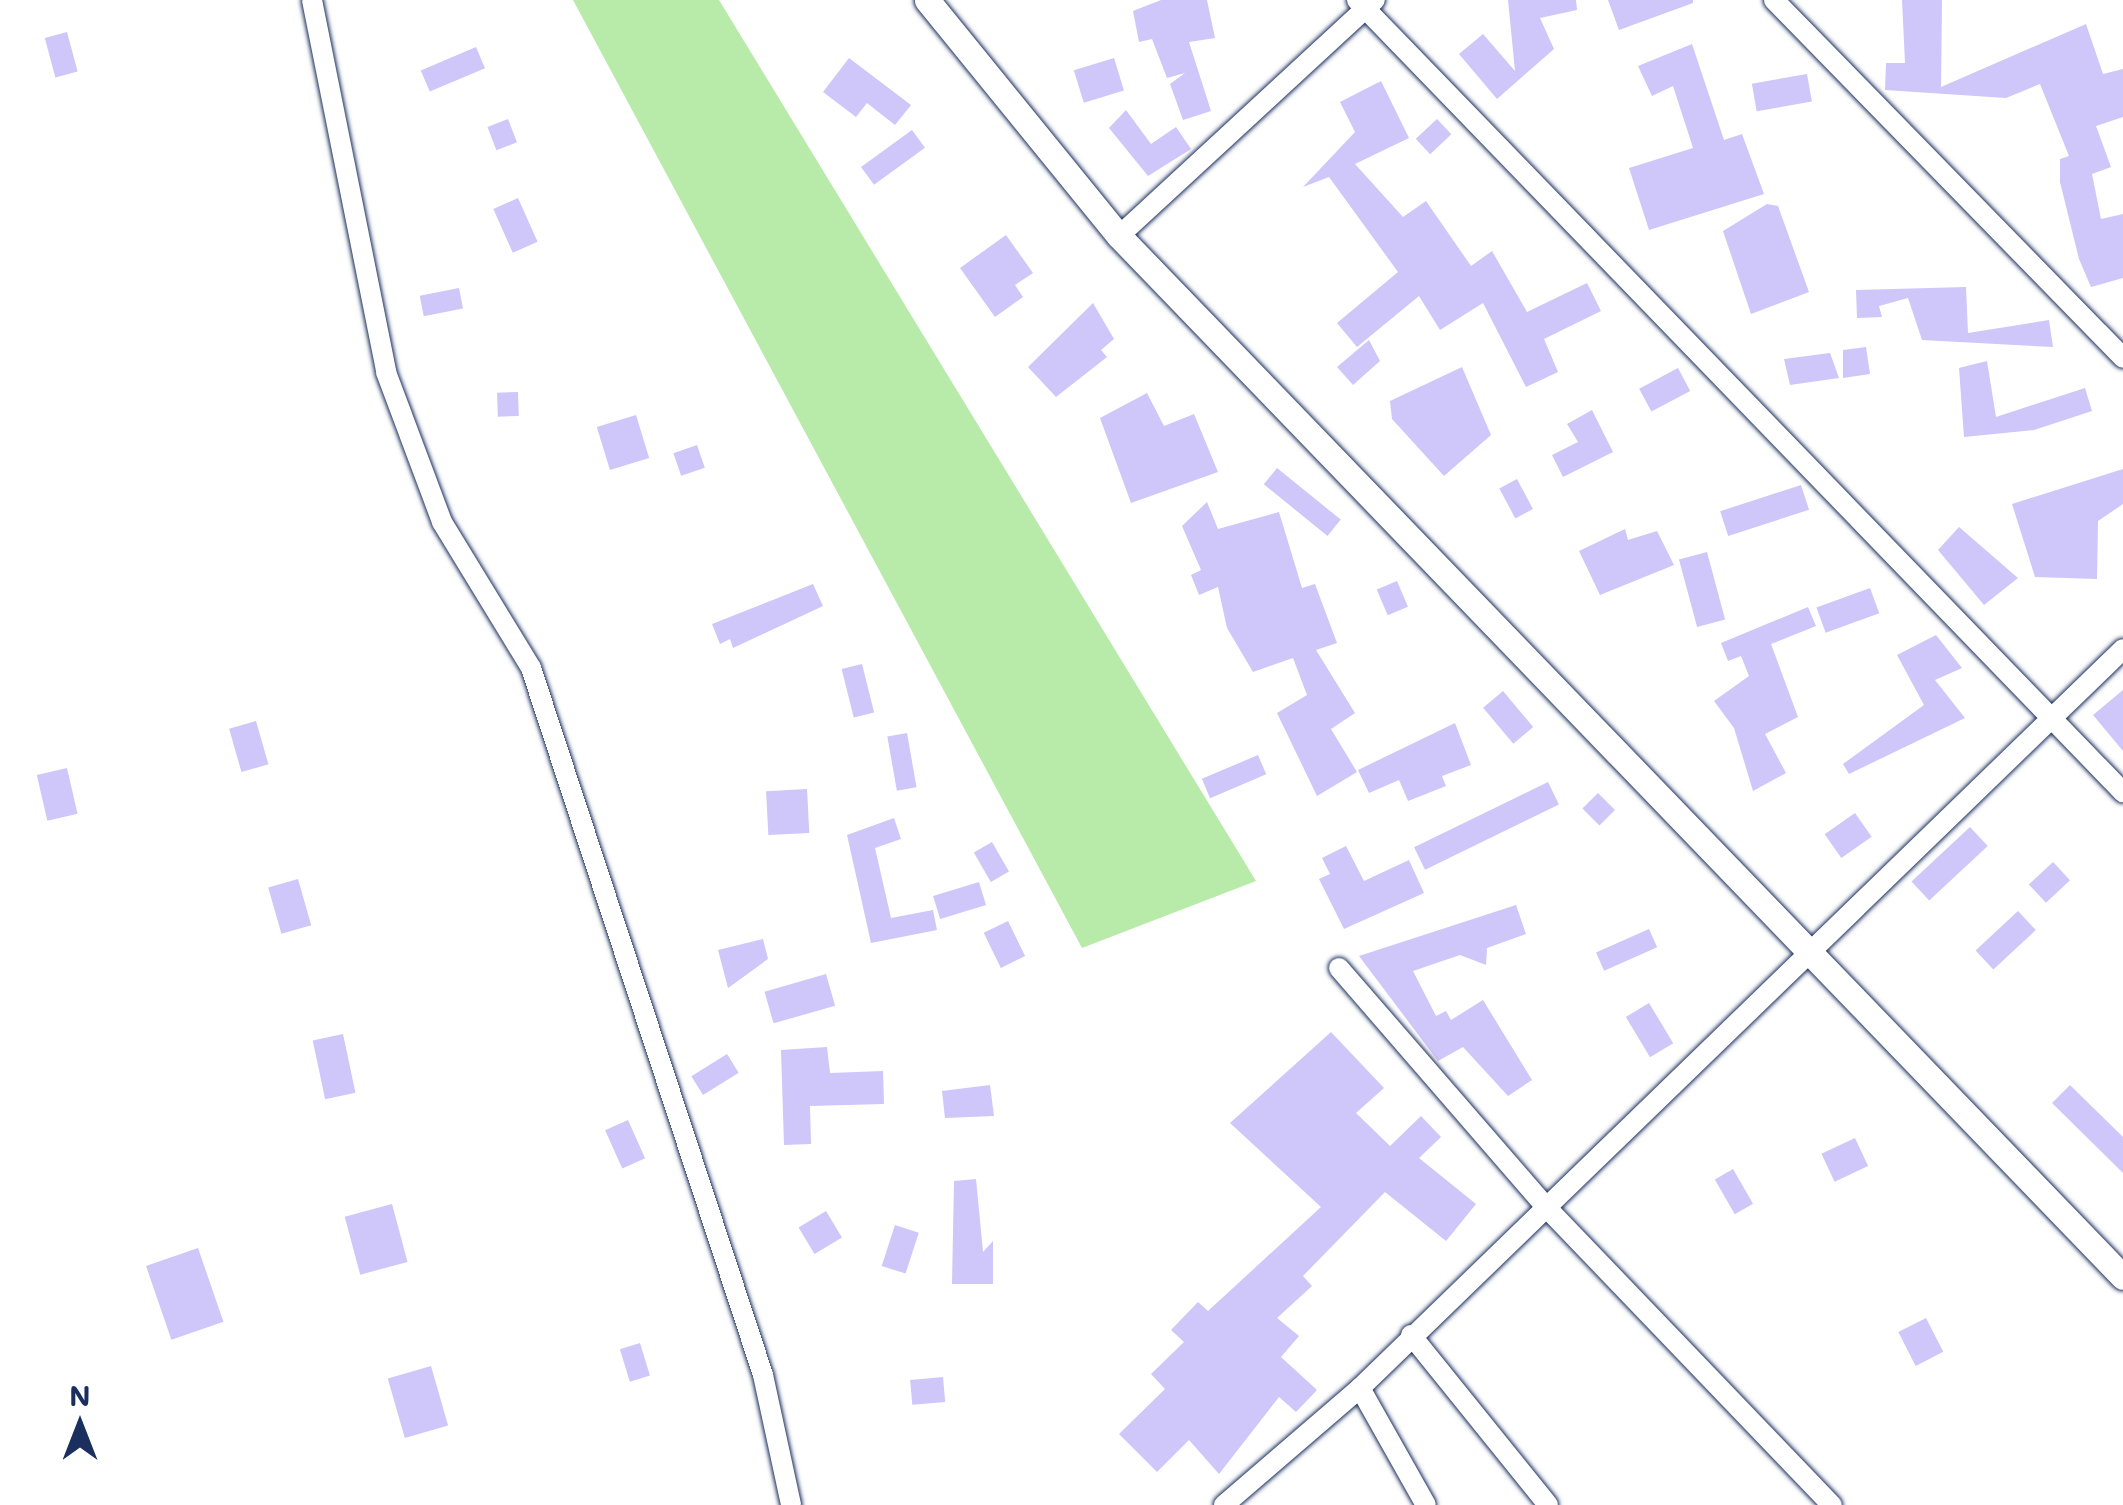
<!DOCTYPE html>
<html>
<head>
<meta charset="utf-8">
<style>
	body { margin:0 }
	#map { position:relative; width:2123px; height:1505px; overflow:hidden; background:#fff; font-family:Mali,sans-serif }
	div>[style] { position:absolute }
	.green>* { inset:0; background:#b8eaaa }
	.building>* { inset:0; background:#cfc6f9; transform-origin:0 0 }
	.roads { filter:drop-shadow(0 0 2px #1b2f5e) drop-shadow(0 0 2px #1b2f5e) }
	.minor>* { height:20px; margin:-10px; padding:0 10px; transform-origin:10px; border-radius:10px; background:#fff }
	.tertiary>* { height:25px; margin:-12.5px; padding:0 12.5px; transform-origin:12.5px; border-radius:12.5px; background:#fff }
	span { translate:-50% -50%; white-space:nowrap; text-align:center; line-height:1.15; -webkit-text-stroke:10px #fff; paint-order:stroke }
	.north { position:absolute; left:30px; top:1375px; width:100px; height:100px; -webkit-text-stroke:8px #fff; paint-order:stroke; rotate:0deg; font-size:28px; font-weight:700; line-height:40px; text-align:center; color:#1b2f5e }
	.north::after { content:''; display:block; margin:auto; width:35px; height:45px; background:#1b2f5e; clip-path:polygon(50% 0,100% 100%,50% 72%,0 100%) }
</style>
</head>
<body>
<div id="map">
	<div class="green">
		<div style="clip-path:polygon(573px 0,719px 0,1256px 881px,1082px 948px)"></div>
	</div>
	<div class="building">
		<div style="clip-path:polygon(1161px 0,1207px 0,1215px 38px,1189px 42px,1211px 111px,1183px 120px,1170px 84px,1185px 73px,1167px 78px,1152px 39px,1139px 42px,1133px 11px)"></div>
		<div style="clip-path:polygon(1508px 0,1576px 0,1577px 10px,1540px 18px,1554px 49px,1497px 99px,1459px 54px,1483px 34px,1515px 71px)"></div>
		<div style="clip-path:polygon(1608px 0,1693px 0,1693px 3px,1619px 30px)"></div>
		<div style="clip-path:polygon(1902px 0,1942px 0,1941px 87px,2086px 24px,2103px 74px,2123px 69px,2123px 117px,2096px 126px,2111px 167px,2092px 174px,2101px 219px,2123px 214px,2123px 278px,2091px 287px,2079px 259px,2060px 182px,2060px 159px,2069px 156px,2040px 84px,2006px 98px,1885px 90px,1886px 63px,1905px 63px)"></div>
		<div style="left:67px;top:32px;width:41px;height:23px;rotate:75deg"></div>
		<div style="clip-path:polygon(1692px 44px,1724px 140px,1742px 134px,1764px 194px,1649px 230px,1629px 168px,1693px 148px,1673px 86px,1652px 96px,1638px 66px)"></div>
		<div style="left:476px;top:47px;width:23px;height:60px;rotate:67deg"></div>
		<div style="clip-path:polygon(849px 58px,911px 105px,895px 125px,867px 103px,856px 117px,823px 92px)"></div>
		<div style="left:1114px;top:58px;width:34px;height:42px;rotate:73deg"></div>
		<div style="left:1807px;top:74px;width:28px;height:56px;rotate:80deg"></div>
		<div style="clip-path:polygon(1381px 81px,1409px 138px,1355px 164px,1403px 217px,1426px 201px,1471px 266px,1492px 251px,1527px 312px,1587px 283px,1601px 311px,1544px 339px,1558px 372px,1526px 387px,1483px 303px,1440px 330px,1419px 296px,1357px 347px,1337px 323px,1398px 272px,1329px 177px,1303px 187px,1355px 132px,1340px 102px)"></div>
		<div style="clip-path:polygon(1126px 110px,1151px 144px,1176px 127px,1191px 149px,1148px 176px,1109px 128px)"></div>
		<div style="left:508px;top:119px;width:25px;height:22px;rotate:69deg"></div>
		<div style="left:1437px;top:119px;width:21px;height:29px;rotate:47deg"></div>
		<div style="left:912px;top:130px;width:22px;height:63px;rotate:54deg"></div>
		<div style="left:518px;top:198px;width:48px;height:27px;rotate:66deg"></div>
		<div style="clip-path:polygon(1767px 204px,1778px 206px,1809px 292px,1751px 314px,1723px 231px)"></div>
		<div style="clip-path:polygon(1006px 235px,1033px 273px,1015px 285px,1023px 297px,995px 317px,960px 268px)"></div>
		<div style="clip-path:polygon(1966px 287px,1968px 333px,2049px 320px,2053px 347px,1922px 340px,1908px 298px,1879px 306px,1882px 317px,1857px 318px,1856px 290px)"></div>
		<div style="left:459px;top:288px;width:21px;height:40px;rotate:79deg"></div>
		<div style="clip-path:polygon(1093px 303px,1114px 339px,1101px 350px,1107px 357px,1056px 397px,1028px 367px)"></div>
		<div style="clip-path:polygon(1369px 340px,1380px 361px,1353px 385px,1337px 367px)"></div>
		<div style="clip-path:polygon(1866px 347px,1870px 374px,1843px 378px,1843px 350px)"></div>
		<div style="clip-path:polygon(1830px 353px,1839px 378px,1790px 385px,1784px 359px)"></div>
		<div style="clip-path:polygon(1987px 361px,1996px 417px,2085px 388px,2092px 411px,2034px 430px,1964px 437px,1959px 368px)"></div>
		<div style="clip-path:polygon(1462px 367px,1491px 435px,1444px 476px,1392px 419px,1390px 401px)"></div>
		<div style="left:1678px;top:368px;width:26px;height:44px;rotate:62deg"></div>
		<div style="left:518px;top:392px;width:24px;height:21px;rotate:88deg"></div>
		<div style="clip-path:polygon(1147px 393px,1164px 426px,1194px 414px,1218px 472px,1131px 503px,1100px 418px)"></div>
		<div style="clip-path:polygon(1592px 410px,1613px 452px,1563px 477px,1552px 455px,1578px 442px,1567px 424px)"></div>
		<div style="left:636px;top:415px;width:45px;height:41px;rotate:73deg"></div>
		<div style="left:697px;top:445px;width:24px;height:25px;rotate:71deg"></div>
		<div style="left:1277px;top:468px;width:82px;height:21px;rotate:39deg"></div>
		<div style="clip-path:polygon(2123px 469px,2123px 504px,2098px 521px,2097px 579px,2035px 577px,2012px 504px)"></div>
		<div style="left:1517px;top:479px;width:34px;height:20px;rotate:62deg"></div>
		<div style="left:1801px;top:485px;width:26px;height:85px;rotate:72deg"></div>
		<div style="clip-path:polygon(1207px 502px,1218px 529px,1279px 512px,1302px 588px,1315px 584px,1337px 643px,1316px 650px,1355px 713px,1331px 729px,1357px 772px,1317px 796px,1277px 713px,1307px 695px,1293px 658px,1253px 672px,1227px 628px,1218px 587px,1199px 595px,1191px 575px,1201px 570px,1182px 526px)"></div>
		<div style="clip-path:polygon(1959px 527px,2018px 578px,1984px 605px,1938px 550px)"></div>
		<div style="clip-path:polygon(1625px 529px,1628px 540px,1657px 531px,1674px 565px,1600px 595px,1579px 551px)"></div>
		<div style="left:1707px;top:552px;width:70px;height:29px;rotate:75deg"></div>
		<div style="left:1397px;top:581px;width:28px;height:22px;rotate:67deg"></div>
		<div style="clip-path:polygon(813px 584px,823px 606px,733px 648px,730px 639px,720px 644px,712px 624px)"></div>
		<div style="left:1870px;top:588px;width:27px;height:57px;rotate:70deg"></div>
		<div style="clip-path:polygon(1808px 607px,1816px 626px,1771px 644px,1798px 717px,1765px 734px,1786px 773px,1753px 791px,1734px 728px,1714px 701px,1749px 676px,1741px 656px,1728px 661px,1721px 643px)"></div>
		<div style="clip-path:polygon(1936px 635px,1962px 668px,1935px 680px,1965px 718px,1849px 774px,1843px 764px,1924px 705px,1897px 655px)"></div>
		<div style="left:862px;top:664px;width:50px;height:21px;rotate:76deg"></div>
		<div style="clip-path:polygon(2123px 690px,2123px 751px,2093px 715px)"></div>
		<div style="left:1503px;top:691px;width:47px;height:26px;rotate:50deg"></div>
		<div style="left:256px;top:721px;width:45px;height:28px;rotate:74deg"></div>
		<div style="clip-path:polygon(1455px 723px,1471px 765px,1442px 776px,1446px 786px,1408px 801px,1399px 780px,1369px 793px,1358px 770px)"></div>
		<div style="left:907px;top:733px;width:55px;height:20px;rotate:80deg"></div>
		<div style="left:1258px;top:755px;width:21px;height:61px;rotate:67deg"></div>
		<div style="left:67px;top:768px;width:47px;height:31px;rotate:77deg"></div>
		<div style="left:1548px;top:782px;width:25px;height:149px;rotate:64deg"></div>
		<div style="left:807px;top:789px;width:44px;height:41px;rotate:87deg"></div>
		<div style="left:1598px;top:793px;width:24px;height:22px;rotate:45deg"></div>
		<div style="left:1855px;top:813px;width:29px;height:37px;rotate:55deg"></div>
		<div style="clip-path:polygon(894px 818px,901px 839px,875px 848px,891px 918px,933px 910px,937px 930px,871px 943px,847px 835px)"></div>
		<div style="left:1970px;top:827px;width:26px;height:80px;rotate:47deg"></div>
		<div style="left:992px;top:842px;width:34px;height:21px;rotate:60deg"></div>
		<div style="clip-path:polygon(1346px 846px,1364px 881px,1409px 860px,1424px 893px,1344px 929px,1319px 879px,1330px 874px,1322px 858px)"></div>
		<div style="left:2053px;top:862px;width:25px;height:33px;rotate:47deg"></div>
		<div style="left:298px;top:879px;width:48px;height:31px;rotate:74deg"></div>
		<div style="left:979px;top:882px;width:24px;height:48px;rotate:73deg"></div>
		<div style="clip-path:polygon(1516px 905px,1526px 934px,1487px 948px,1486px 965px,1460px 955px,1413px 971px,1436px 1016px,1446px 1011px,1451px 1020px,1483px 1000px,1532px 1080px,1508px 1096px,1463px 1047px,1438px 1061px,1359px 956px)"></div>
		<div style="left:2018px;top:911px;width:26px;height:58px;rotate:47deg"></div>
		<div style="left:1008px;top:921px;width:39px;height:27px;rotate:64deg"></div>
		<div style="left:1649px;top:929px;width:20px;height:58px;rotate:66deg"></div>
		<div style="clip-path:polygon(763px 939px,768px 959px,728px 988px,718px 950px)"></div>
		<div style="left:826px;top:974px;width:33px;height:64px;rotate:74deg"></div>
		<div style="left:1649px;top:1003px;width:47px;height:27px;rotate:59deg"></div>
		<div style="clip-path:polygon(1331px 1032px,1384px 1088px,1356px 1113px,1390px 1146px,1421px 1116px,1441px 1137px,1419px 1158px,1476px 1204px,1446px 1241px,1385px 1192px,1303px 1276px,1312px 1286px,1277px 1318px,1299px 1336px,1281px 1357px,1317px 1390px,1296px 1412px,1279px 1397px,1219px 1474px,1189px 1440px,1157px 1472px,1119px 1434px,1165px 1389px,1151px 1374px,1184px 1342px,1171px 1330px,1198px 1302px,1208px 1311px,1321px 1207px,1230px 1123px)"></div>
		<div style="left:343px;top:1034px;width:60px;height:31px;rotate:78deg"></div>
		<div style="clip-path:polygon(827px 1047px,830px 1073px,883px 1071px,884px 1104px,810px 1106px,811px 1144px,784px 1145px,781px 1050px)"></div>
		<div style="left:727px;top:1054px;width:22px;height:42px;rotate:58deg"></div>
		<div style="clip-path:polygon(990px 1085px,994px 1116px,945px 1118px,942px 1091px)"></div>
		<div style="clip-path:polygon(2070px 1085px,2123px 1137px,2123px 1173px,2052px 1103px)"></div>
		<div style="left:628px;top:1120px;width:42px;height:25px;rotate:66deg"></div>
		<div style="left:1855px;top:1138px;width:31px;height:37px;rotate:65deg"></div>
		<div style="left:1733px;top:1169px;width:40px;height:21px;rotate:60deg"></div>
		<div style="clip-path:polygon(976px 1179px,983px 1252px,993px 1241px,993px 1284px,952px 1284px,954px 1181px)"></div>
		<div style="left:392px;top:1204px;width:60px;height:49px;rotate:75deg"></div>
		<div style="left:826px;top:1211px;width:31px;height:32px;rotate:59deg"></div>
		<div style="left:895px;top:1225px;width:25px;height:43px;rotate:18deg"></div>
		<div style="left:198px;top:1248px;width:78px;height:55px;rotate:71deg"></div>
		<div style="left:1926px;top:1318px;width:38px;height:31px;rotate:63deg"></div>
		<div style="left:640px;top:1343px;width:34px;height:21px;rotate:73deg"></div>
		<div style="left:431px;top:1366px;width:62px;height:45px;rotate:74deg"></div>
		<div style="left:943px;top:1377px;width:25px;height:33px;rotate:85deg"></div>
	</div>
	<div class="roads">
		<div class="minor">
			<div style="left:312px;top:0;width:379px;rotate:78.7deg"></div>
			<div style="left:386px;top:372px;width:160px;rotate:69.5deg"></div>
			<div style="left:442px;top:522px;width:171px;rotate:58.6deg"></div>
			<div style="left:531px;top:668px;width:744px;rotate:71.83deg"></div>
			<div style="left:763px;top:1375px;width:133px;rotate:77.8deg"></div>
			<div style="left:1357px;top:0;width:1102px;rotate:45.96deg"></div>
			<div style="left:1774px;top:0;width:500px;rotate:45.7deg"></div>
			<div style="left:1119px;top:236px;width:348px;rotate:-42.7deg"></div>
			<div style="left:1339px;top:968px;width:316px;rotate:49.1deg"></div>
			<div style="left:1546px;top:1207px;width:413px;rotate:46.2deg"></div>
			<div style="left:1411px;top:1335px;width:218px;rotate:51.1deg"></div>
			<div style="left:1360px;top:1388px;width:134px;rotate:60.6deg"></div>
			<div style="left:1224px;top:1505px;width:179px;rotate:-40.7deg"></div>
			<div style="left:1360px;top:1388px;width:1062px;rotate:-44.08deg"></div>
		</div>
		<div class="tertiary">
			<div style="left:927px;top:0;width:304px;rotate:50.9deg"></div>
			<div style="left:1119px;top:236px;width:1446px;rotate:46.04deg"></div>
		</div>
	</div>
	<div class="north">N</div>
</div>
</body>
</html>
